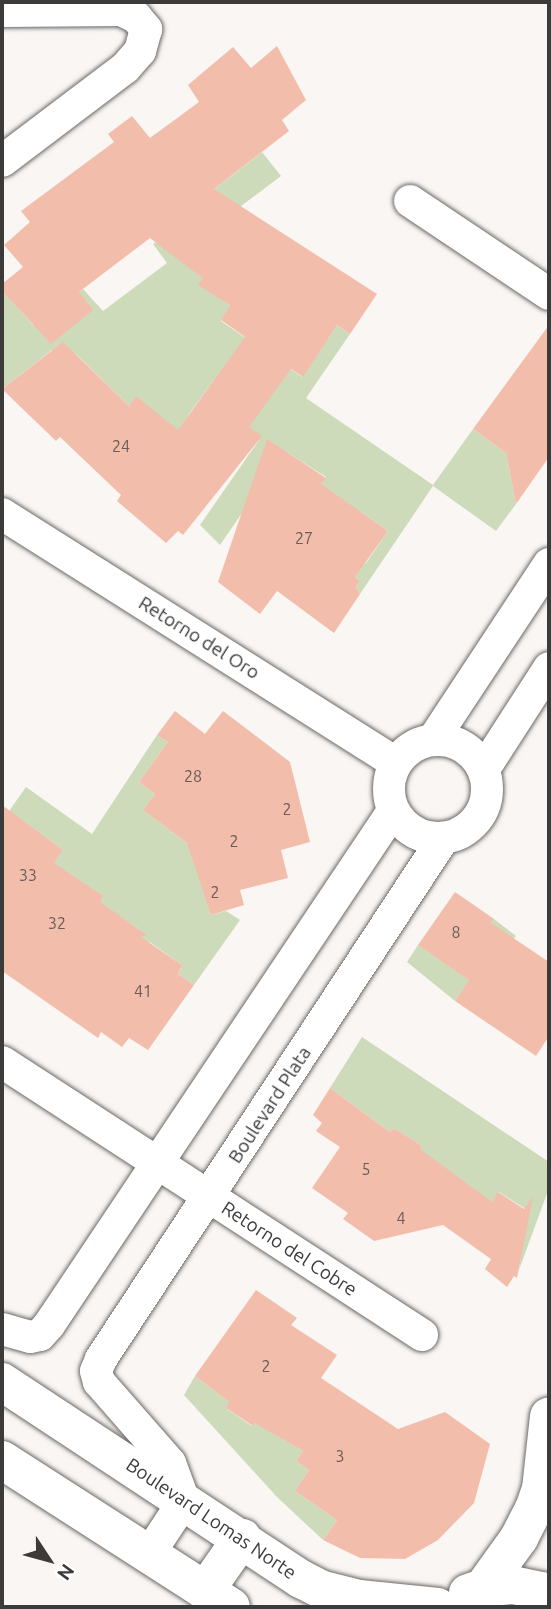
<!DOCTYPE html>
<html>
<head>
<meta charset="utf-8">
<style>
	body { margin:0 }
	#map { position:relative; width:551px; height:1609px; overflow:hidden; background:#f9f6f3; font-family:Ubuntu,sans-serif }
	div>[style] { position:absolute }
	.green>* { inset:0; background:#cedbbb }
	.building>* { inset:0; background:#f2bdab }
	.roads { filter:drop-shadow(0 0 2px #6c6967) drop-shadow(0 0 2px #6c6967) }
	.street>* { height:32px; margin:-16px; padding:0 16px; transform-origin:16px; border-radius:16px; background:#fff }
	.street>.ring { margin:-16px; padding:0; box-sizing:content-box; background:none; border:32px solid #fff; border-radius:50% }
	.secondary>* { height:38px; margin:-19px; padding:0 19px; transform-origin:19px; border-radius:19px; background:#fff }
	span { translate:-50% -50%; white-space:nowrap; text-align:center; line-height:1.15; -webkit-text-stroke:6px #fff; paint-order:stroke }
	.number-label { font-size:16px; color:#6a5c56 }
	.number-label span { -webkit-text-stroke-width:0 }
	.street-label { font-size:19px; color:#3c3b3a }
	.frame { position:absolute; inset:0; border:4px solid #3c3b3a; pointer-events:none }
	.north { position:absolute; left:14px; top:1525px; width:70px; height:70px; -webkit-text-stroke:5px #fff; paint-order:stroke; rotate:126deg; font-size:19px; font-weight:700; line-height:28px; text-align:center; color:#3c3b3a }
	.north::after { content:''; display:block; margin:auto; width:24px; height:32px; background:#3c3b3a; clip-path:polygon(50% 0,100% 100%,50% 72%,0 100%) }
</style>
</head>
<body>
<div id="map">
	<div class="green">
		<div style="clip-path:polygon(155px 134px,204px 197px,262px 152px,281px 176px,175px 256px,202px 278px,199px 284px,230px 305px,221px 321px,302px 377px,337px 325px,350px 334px,306px 398px,433px 485px,473px 429px,506px 453px,516px 504px,496px 531px,433px 486px,360px 594px,356px 587px,360px 581px,349px 571px,366px 563px,388px 531px,361px 512px,353px 522px,315px 493px,326px 477px,285px 451px,220px 545px,200px 525px,259px 440px,247px 430px,214px 380px,189px 414px,166px 464px,136px 397px,129px 406px,76px 354px,52px 350px,2px 389px,2px 290px,33px 325px,83px 289px,103px 311px,167px 263px,153px 244px,204px 205px,150px 138px)"></div>
		<div style="clip-path:polygon(157px 735px,168px 742px,139px 782px,155px 794px,143px 810px,191px 846px,211px 915px,226px 911px,240px 920px,194px 985px,178px 974px,182px 965px,151px 943px,133px 938px,139px 929px,48px 871px,63px 850px,22px 820px,2px 847px,2px 821px,26px 787px,92px 834px)"></div>
		<div style="clip-path:polygon(494px 919px,516px 936px,510px 943px,499px 936px,455px 1001px,407px 962px,418px 945px,457px 971px)"></div>
		<div style="clip-path:polygon(362px 1037px,549px 1162px,549px 1188px,519px 1270px,527px 1210px,499px 1192px,480px 1220px,471px 1213px,482px 1195px,419px 1150px,422px 1146px,394px 1128px,390px 1132px,330px 1088px)"></div>
		<div style="clip-path:polygon(195px 1376px,229px 1402px,227px 1409px,252px 1426px,265px 1414px,288px 1428px,281px 1438px,303px 1451px,296px 1461px,309px 1470px,295px 1491px,337px 1520px,323px 1540px,277px 1497px,184px 1395px)"></div>
	</div>
	<div class="building">
		<div style="clip-path:polygon(277px 46px,306px 100px,282px 120px,289px 131px,214px 189px,377px 294px,350px 334px,337px 325px,303px 377px,291px 369px,249px 427px,262px 436px,183px 535px,178px 531px,166px 543px,117px 501px,121px 495px,60px 437px,56px 441px,2px 389px,63px 342px,129px 406px,136px 396px,178px 430px,245px 337px,221px 320px,230px 305px,198px 285px,202px 278px,150px 238px,79px 292px,93px 310px,51px 344px,2px 291px,2px 284px,23px 267px,4px 245px,30px 222px,21px 211px,114px 142px,108px 134px,132px 116px,150px 138px,199px 102px,188px 85px,233px 47px,251px 68px)"></div>
		<div style="clip-path:polygon(549px 325px,549px 457px,516px 504px,506px 453px,473px 429px)"></div>
		<div style="clip-path:polygon(267px 439px,326px 478px,321px 484px,388px 531px,355px 577px,360px 581px,356px 587px,360px 594px,334px 633px,277px 591px,260px 614px,218px 582px)"></div>
		<div style="clip-path:polygon(175px 711px,205px 734px,223px 711px,290px 762px,310px 842px,281px 850px,288px 878px,240px 890px,244px 905px,211px 915px,187px 843px,143px 810px,155px 794px,139px 782px,168px 742px,157px 735px)"></div>
		<div style="clip-path:polygon(2px 805px,63px 850px,54px 863px,103px 896px,100px 902px,147px 935px,141px 937px,182px 965px,178px 974px,194px 985px,148px 1050px,129px 1038px,122px 1047px,101px 1032px,98px 1038px,2px 971px)"></div>
		<div style="clip-path:polygon(455px 892px,494px 919px,491px 923px,549px 962px,549px 1036px,536px 1056px,455px 1001px,469px 980px,418px 945px)"></div>
		<div style="clip-path:polygon(330px 1088px,390px 1132px,394px 1128px,422px 1146px,420px 1149px,492px 1202px,498px 1192px,524px 1209px,533px 1197px,517px 1278px,514px 1276px,507px 1287px,485px 1269px,491px 1259px,443px 1225px,374px 1241px,343px 1219px,348px 1213px,312px 1188px,340px 1147px,316px 1131px,322px 1123px,313px 1115px)"></div>
		<div style="clip-path:polygon(256px 1290px,297px 1318px,291px 1325px,337px 1355px,321px 1378px,398px 1429px,445px 1412px,490px 1444px,474px 1503px,438px 1540px,405px 1559px,360px 1558px,323px 1540px,337px 1520px,295px 1491px,309px 1470px,296px 1461px,303px 1451px,255px 1423px,253px 1426px,226px 1408px,229px 1402px,195px 1376px)"></div>
	</div>
	<div class="roads">
		<div class="street">
			<div style="left:2px;top:11px;width:119px;rotate:-0.5deg"></div>
			<div style="left:121px;top:10px;width:17px;rotate:25deg"></div>
			<div style="left:136px;top:17px;width:16px;rotate:50deg"></div>
			<div style="left:146px;top:29px;width:23px;rotate:105deg"></div>
			<div style="left:140px;top:51px;width:23px;rotate:131deg"></div>
			<div style="left:125px;top:68px;width:154px;rotate:142.9deg"></div>
			<div style="left:410px;top:201px;width:167px;rotate:33.8deg"></div>
			<div style="left:2px;top:514px;width:466px;rotate:32.3deg"></div>
			<div class="ring" style="left:389px;top:740px;width:66px;height:66px"></div>
			<div style="left:433px;top:740px;width:211px;rotate:-56.6deg"></div>
			<div style="left:484px;top:769px;width:120px;rotate:-57.2deg"></div>
			<div style="left:2px;top:1062px;width:501px;rotate:33.02deg"></div>
			<div style="left:2px;top:1329px;width:29px;rotate:16deg"></div>
			<div style="left:30px;top:1337px;width:10px;rotate:-11deg"></div>
			<div style="left:40px;top:1335px;width:13px;rotate:-48deg"></div>
			<div style="left:49px;top:1325px;width:618px;rotate:-56.21deg"></div>
			<div style="left:149px;top:1554px;width:64px;rotate:-56.6deg"></div>
			<div style="left:184px;top:1501px;width:40px;rotate:-110.2deg"></div>
			<div style="left:170px;top:1463px;width:108px;rotate:-131.2deg"></div>
			<div style="left:99px;top:1382px;width:11px;rotate:-105deg"></div>
			<div style="left:96px;top:1371px;width:13px;rotate:-67deg"></div>
			<div style="left:101px;top:1359px;width:622px;rotate:-56.67deg"></div>
		</div>
		<div class="secondary">
			<div style="left:2px;top:1382px;width:358px;rotate:33.4deg"></div>
			<div style="left:301px;top:1579px;width:25px;rotate:27deg"></div>
			<div style="left:323px;top:1590px;width:37px;rotate:14deg"></div>
			<div style="left:359px;top:1599px;width:79px;rotate:5.8deg"></div>
			<div style="left:2px;top:1460px;width:272px;rotate:32.7deg"></div>
			<div style="left:483px;top:1588px;width:62px;rotate:-54.2deg"></div>
			<div style="left:519px;top:1538px;width:33px;rotate:-63deg"></div>
			<div style="left:534px;top:1509px;width:21px;rotate:-71deg"></div>
			<div style="left:541px;top:1489px;width:73px;rotate:-83.7deg"></div>
			<div style="left:205px;top:1591px;width:65px;rotate:-55.1deg"></div>
			<div style="left:468px;top:1593px;width:16px;rotate:-18deg"></div>
			<div style="left:483px;top:1588px;width:30px;rotate:-6deg"></div>
			<div style="left:513px;top:1585px;width:29px;rotate:12deg"></div>
			<div style="left:541px;top:1591px;width:10px;rotate:37deg"></div>
		</div>
	</div>
	<div class="number-label">
		<span style="left:121px;top:446px">24</span>
		<span style="left:304px;top:538px">27</span>
		<span style="left:193px;top:776px">28</span>
		<span style="left:287px;top:809px">2</span>
		<span style="left:234px;top:841px">2</span>
		<span style="left:28px;top:875px">33</span>
		<span style="left:215px;top:892px">2</span>
		<span style="left:57px;top:923px">32</span>
		<span style="left:456px;top:932px">8</span>
		<span style="left:143px;top:991px">41</span>
		<span style="left:366px;top:1169px">5</span>
		<span style="left:401px;top:1218px">4</span>
		<span style="left:266px;top:1366px">2</span>
		<span style="left:340px;top:1456px">3</span>
	</div>
	<div class="street-label">
		<span style="left:199px;top:638px;rotate:32deg">Retorno del Oro</span>
		<span style="left:270px;top:1105px;rotate:-57deg">Boulevard Plata</span>
		<span style="left:289px;top:1249px;rotate:33deg">Retorno del Cobre</span>
		<span style="left:211px;top:1519px;rotate:34deg">Boulevard Lomas Norte</span>
	</div>
	<div class="frame"></div>
	<div class="north">N</div>
</div>
</body>
</html>
